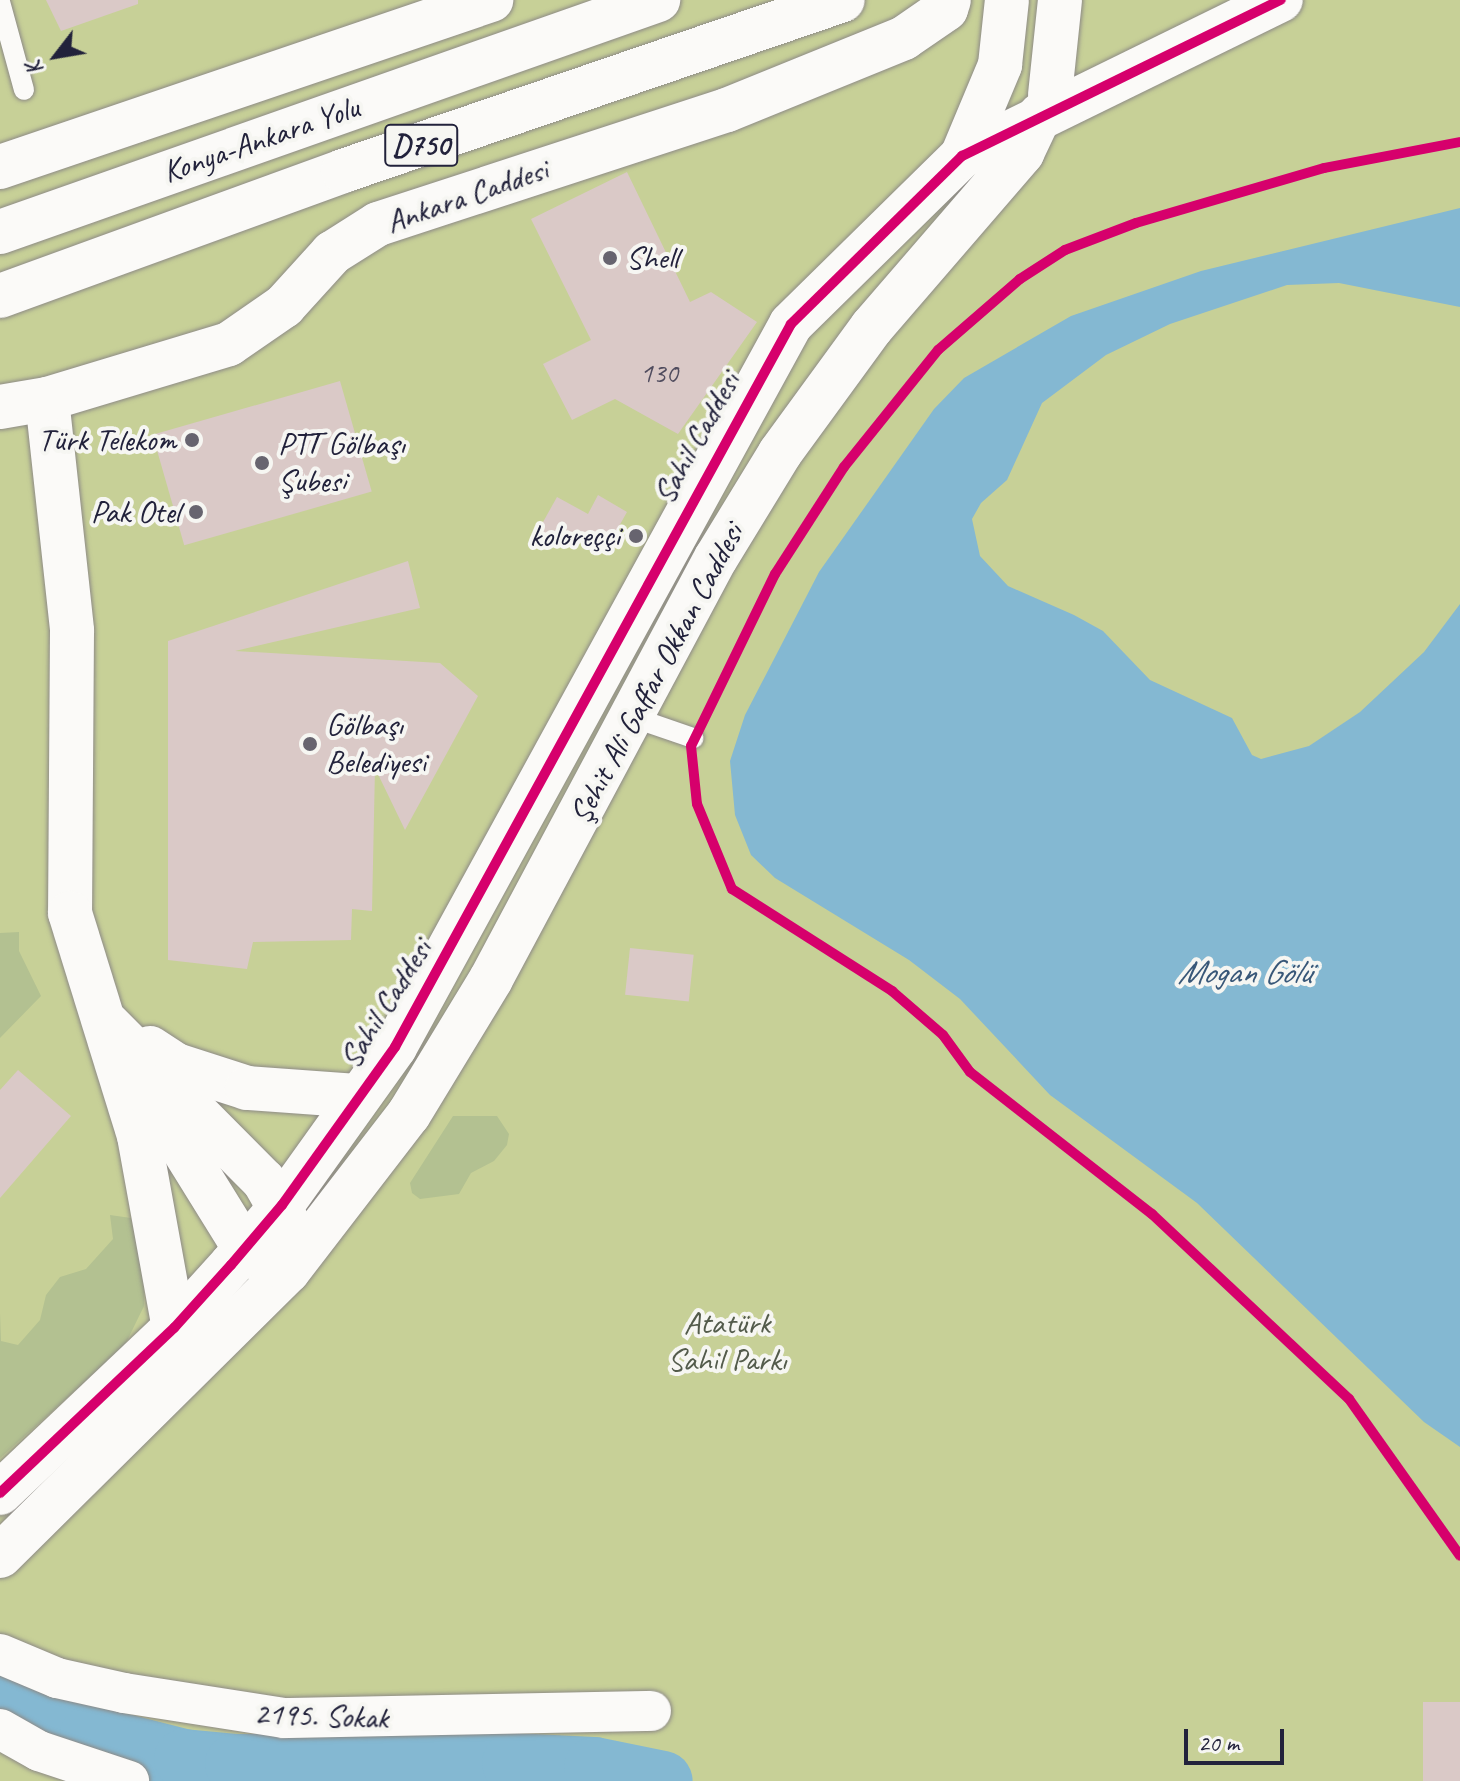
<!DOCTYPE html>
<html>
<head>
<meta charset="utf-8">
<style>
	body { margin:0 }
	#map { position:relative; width:1460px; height:1781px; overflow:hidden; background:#e6ded0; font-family:Caveat,sans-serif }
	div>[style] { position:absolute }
	.green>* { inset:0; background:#c7d097; transform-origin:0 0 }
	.forest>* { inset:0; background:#b3c191 }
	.water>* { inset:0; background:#84b8d2 }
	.river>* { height:60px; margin:-30px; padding:0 30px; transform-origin:30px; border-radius:30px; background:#84b8d2 }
	.building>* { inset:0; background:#dac9c7; transform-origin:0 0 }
	.roads { filter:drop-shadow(0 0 2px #8d8a86) drop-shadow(0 0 2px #8d8a86) }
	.service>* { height:20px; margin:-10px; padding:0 10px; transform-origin:10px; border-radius:10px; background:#fbfaf8 }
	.minor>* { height:40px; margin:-20px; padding:0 20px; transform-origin:20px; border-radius:20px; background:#fbfaf8 }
	.tertiary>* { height:44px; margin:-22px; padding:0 22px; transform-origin:22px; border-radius:22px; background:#fbfaf8 }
	.secondary>* { height:44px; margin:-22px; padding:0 22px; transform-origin:22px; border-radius:22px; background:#fbfaf8 }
	.trunk>* { height:44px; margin:-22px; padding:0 22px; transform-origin:22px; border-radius:22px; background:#fbfaf8 }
	.cycleway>* { height:10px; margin:-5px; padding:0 5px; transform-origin:5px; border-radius:5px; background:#d6006c }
	.dots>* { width:22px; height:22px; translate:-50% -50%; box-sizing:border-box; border:4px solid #f6f6f2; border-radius:50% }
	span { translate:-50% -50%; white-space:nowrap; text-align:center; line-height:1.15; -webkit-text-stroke:8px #f6f6f2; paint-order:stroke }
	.number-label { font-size:28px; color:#504c5e }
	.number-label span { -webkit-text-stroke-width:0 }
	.shield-label span { padding:2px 6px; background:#f6f6f2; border:2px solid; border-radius:6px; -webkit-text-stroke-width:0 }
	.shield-label { font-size:30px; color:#22223b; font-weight:700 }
	.street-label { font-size:32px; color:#22223b }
	.poi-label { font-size:32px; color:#22223b }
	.left { translate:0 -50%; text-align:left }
	.right { translate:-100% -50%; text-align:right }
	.park-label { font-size:32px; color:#535b4b }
	.water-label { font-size:34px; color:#385778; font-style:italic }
	.north { position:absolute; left:16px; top:16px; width:80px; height:80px; -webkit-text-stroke:6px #f6f6f2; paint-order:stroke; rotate:239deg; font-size:22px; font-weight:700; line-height:32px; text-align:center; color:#22223b }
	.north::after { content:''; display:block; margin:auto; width:28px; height:36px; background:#22223b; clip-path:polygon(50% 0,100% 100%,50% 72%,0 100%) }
	.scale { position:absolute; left:1184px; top:1729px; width:100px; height:36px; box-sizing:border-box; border:4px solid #22223b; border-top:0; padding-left:10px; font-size:24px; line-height:28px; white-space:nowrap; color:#22223b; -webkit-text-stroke:6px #f6f6f2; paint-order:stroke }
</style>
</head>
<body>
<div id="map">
	<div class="green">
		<div style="left:0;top:0;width:1460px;height:1781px"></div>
	</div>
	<div class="forest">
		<div style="clip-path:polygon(19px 932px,19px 951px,41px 996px,0 1038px,0 933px)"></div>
		<div style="clip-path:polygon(453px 1116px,497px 1116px,509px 1134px,507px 1145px,494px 1161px,471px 1173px,459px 1194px,420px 1199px,412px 1193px,410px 1183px)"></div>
		<div style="clip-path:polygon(110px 1215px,131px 1218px,144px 1275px,144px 1306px,124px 1347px,0 1458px,0 1313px,1px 1341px,18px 1345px,40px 1320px,46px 1295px,60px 1277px,86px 1269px,113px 1239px)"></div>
	</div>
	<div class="water">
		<div style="clip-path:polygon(1460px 208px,1460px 307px,1339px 283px,1287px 285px,1170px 324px,1106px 355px,1042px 403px,1007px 480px,981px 503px,972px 519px,980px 556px,1008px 586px,1074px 615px,1103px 631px,1150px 680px,1232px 718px,1252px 755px,1261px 759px,1309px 746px,1360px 712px,1424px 652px,1460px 604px,1460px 1447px,1424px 1422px,1197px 1203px,1050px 1095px,960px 999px,909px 960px,775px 878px,751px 855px,735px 815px,730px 761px,745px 715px,819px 572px,934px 409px,964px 378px,1071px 316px,1201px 271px)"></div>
	</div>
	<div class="river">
		<div style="left:0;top:1698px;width:97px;rotate:22.3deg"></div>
		<div style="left:90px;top:1735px;width:97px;rotate:14.3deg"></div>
		<div style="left:184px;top:1759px;width:51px;rotate:5.6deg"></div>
		<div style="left:235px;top:1764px;width:277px;rotate:-0.2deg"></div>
		<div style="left:512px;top:1763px;width:82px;rotate:2.8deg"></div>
		<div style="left:594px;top:1767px;width:70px;rotate:11.5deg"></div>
	</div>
	<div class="building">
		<div style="clip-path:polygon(46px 0,138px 0,138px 4px,61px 31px)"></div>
		<div style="clip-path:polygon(627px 172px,690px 302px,711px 292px,757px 322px,678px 434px,615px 399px,572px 420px,543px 364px,591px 340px,531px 219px)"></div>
		<div style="left:340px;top:381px;width:115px;height:195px;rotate:74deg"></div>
		<div style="clip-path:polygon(598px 495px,627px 512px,605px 551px,577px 534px,568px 548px,538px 531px,557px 497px,588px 514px)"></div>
		<div style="clip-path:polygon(408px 561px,420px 608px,235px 651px,440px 663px,478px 696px,405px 830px,375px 768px,372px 911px,352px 909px,351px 940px,253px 942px,247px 969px,168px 960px,168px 641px)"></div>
		<div style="left:630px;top:948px;width:64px;height:47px;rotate:6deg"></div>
		<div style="clip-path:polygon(18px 1070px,71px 1116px,0 1198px,0 1090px)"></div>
		<div style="left:1460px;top:1702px;width:79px;height:37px;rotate:90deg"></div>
	</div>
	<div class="roads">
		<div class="service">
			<div style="left:0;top:2px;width:91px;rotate:74.7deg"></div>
			<div style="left:632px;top:717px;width:65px;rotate:19deg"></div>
		</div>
		<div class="minor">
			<div style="left:0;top:1654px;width:62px;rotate:22.8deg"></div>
			<div style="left:57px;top:1678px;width:69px;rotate:12.6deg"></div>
			<div style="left:124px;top:1693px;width:162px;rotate:8.9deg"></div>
			<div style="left:284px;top:1718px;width:367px;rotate:-1.1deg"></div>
			<div style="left:0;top:1729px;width:45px;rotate:29.4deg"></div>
			<div style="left:39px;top:1751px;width:95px;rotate:18.4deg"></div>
		</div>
		<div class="tertiary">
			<div style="left:0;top:167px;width:519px;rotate:-18.78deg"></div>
			<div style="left:47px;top:399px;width:233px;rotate:83.8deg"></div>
			<div style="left:72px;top:631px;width:282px;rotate:90.4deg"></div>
			<div style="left:70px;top:913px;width:233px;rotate:72.8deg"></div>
			<div style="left:139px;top:1136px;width:195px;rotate:79.7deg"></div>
			<div style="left:0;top:407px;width:48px;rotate:-9.7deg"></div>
			<div style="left:47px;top:399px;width:190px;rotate:-16.8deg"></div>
			<div style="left:229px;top:344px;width:67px;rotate:-34.6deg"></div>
			<div style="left:284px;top:306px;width:72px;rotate:-47.8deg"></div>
			<div style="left:332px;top:253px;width:54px;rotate:-32.2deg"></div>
			<div style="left:378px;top:224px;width:367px;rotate:-18.1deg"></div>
			<div style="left:727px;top:110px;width:191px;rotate:-22.1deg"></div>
			<div style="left:904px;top:38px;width:51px;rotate:-34.6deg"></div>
			<div style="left:946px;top:9px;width:9px;rotate:-72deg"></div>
			<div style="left:108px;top:1024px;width:221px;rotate:45.2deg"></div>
			<div style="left:264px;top:1181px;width:56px;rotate:60.3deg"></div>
			<div style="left:150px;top:1048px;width:31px;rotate:33deg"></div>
			<div style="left:176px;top:1065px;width:75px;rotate:17.9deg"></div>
			<div style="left:247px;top:1088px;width:112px;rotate:4.1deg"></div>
			<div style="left:142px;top:1083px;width:195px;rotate:58.2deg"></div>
			<div style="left:245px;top:1249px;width:27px;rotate:36deg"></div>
			<div style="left:0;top:1493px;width:240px;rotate:-43.5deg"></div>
			<div style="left:174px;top:1328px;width:85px;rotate:-47.9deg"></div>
			<div style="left:231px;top:1265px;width:79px;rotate:-49.6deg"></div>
			<div style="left:282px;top:1205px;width:194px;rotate:-54.4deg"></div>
			<div style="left:395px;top:1047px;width:824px;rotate:-61.29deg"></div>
			<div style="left:791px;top:324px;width:240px;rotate:-44.5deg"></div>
			<div style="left:962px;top:156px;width:355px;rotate:-26.1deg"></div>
			<div style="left:0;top:1556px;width:405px;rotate:-44.7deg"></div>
			<div style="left:288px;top:1271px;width:198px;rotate:-52.4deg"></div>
			<div style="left:409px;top:1114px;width:158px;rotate:-58.7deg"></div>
			<div style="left:491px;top:979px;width:477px;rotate:-61.9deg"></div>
			<div style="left:716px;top:558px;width:123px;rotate:-58.6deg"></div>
			<div style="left:780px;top:453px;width:156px;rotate:-53.9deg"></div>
			<div style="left:872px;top:327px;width:230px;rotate:-49.2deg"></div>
			<div style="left:1022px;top:153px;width:42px;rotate:-64.7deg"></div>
		</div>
		<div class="secondary">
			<div style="left:1050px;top:95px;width:96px;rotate:-84deg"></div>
			<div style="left:962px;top:156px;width:99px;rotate:-67.3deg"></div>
			<div style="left:1000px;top:65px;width:65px;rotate:-83.9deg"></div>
		</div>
		<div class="trunk">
			<div style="left:0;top:232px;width:698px;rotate:-19.42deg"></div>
			<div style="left:0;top:296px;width:365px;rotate:-20deg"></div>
			<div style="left:343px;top:171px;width:528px;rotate:-18.88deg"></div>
		</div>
	</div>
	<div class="cycleway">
		<div style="left:1460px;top:142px;width:138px;rotate:169.2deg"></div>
		<div style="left:1324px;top:168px;width:196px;rotate:163.7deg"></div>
		<div style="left:1136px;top:223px;width:76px;rotate:159.2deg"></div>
		<div style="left:1065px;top:250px;width:54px;rotate:147.2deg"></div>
		<div style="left:1020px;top:279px;width:108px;rotate:139.1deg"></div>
		<div style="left:938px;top:350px;width:150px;rotate:128.8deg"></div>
		<div style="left:844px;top:467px;width:127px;rotate:122.8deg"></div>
		<div style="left:775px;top:574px;width:191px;rotate:116deg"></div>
		<div style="left:691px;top:746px;width:58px;rotate:84.1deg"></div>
		<div style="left:697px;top:804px;width:92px;rotate:67.6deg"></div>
		<div style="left:732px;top:889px;width:190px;rotate:32.5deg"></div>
		<div style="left:892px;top:991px;width:67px;rotate:40.8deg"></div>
		<div style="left:943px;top:1035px;width:46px;rotate:53.9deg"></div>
		<div style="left:970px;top:1072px;width:231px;rotate:38deg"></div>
		<div style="left:1152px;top:1214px;width:270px;rotate:43.2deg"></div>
		<div style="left:1349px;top:1399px;width:192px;rotate:54.7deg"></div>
		<div style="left:0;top:1493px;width:240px;rotate:-43.5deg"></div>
		<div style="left:174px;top:1328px;width:85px;rotate:-47.9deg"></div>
		<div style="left:231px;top:1265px;width:79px;rotate:-49.6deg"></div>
		<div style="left:282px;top:1205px;width:194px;rotate:-54.4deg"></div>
		<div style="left:395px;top:1047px;width:824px;rotate:-61.29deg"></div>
		<div style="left:791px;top:324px;width:240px;rotate:-44.5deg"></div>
		<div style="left:962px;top:156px;width:355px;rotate:-26.1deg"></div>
	</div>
	<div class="dots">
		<div style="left:610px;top:258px;background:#67646f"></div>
		<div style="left:192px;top:440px;background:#67646f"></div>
		<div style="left:262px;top:463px;background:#67646f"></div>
		<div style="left:196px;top:512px;background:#67646f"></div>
		<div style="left:636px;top:536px;background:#67646f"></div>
		<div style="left:310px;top:744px;background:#67646f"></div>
	</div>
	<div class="number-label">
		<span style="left:659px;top:373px">130</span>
	</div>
	<div class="shield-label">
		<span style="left:421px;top:145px">D750</span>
	</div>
	<div class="street-label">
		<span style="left:261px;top:140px;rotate:-19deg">Konya-Ankara Yolu</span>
		<span style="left:467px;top:196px;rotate:-19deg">Ankara Caddesi</span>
		<span style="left:697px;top:438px;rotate:-61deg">Sahil Caddesi</span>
		<span style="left:657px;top:674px;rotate:-62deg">Şehit Ali Gaffar Okkan Caddesi</span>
		<span style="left:386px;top:1004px;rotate:-58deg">Sahil Caddesi</span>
		<span style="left:321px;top:1716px;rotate:2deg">2195. Sokak</span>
	</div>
	<div class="poi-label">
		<span class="left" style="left:626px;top:258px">Shell</span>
		<span class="right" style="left:176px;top:440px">Türk Telekom</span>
		<span class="left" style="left:278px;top:463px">PTT Gölbaşı<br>Şubesi</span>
		<span class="right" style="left:180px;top:512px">Pak Otel</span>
		<span class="right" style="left:620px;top:536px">koloreççi</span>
		<span class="left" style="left:326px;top:744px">Gölbaşı<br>Belediyesi</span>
	</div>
	<div class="park-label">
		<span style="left:727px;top:1342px">Atatürk<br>Sahil Parkı</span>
	</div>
	<div class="water-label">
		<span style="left:1244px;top:972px">Mogan Gölü</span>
	</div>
	<div class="north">K</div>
	<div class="scale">20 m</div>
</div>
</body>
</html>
